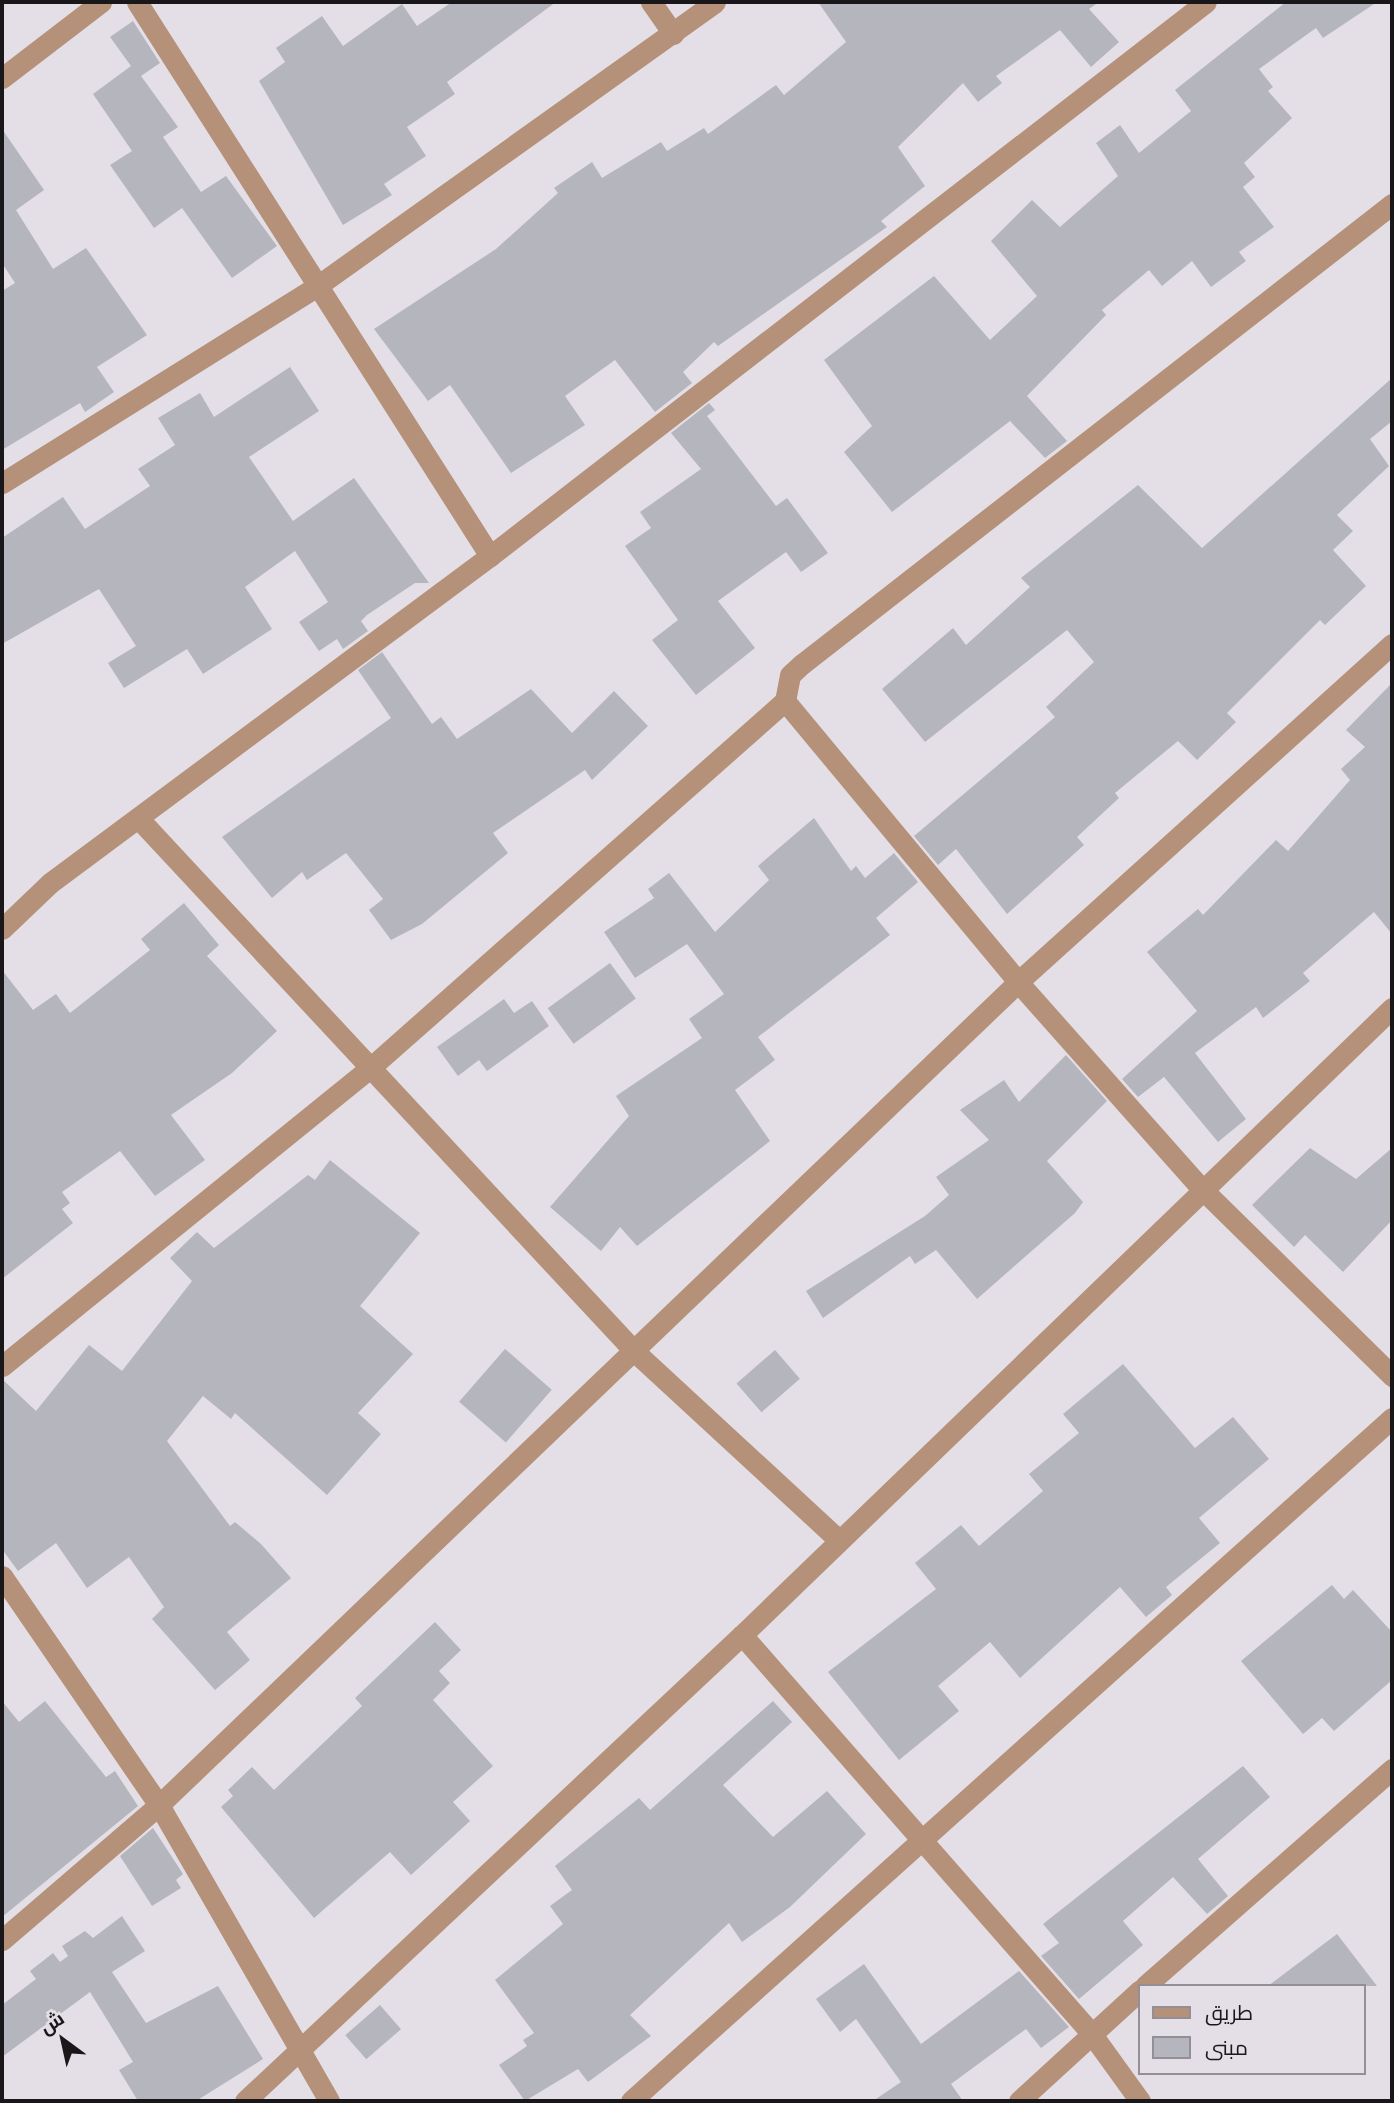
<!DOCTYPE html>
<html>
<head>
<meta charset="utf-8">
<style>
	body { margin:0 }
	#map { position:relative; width:1394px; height:2103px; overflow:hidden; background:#e4dfe7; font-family:"IBM Plex Sans",Cairo,sans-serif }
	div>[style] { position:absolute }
	.building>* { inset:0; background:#b5b5be; transform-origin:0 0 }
	.street>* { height:21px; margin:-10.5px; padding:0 10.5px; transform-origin:10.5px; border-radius:10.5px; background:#b49178 }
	span { translate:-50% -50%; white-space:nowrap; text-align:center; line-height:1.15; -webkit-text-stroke:5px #e4dfe7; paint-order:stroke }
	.frame { position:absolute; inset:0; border:4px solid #19171a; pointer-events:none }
	.legend { position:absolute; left:1138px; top:1984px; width:228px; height:91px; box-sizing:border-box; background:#e4dfe7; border:2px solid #938f95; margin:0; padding:9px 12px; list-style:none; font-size:21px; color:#19171a }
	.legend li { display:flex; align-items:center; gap:14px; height:35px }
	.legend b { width:35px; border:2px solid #938f95 }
	.north { position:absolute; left:28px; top:2005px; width:70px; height:70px; -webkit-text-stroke:5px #e4dfe7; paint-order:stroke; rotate:327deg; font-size:19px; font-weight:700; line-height:28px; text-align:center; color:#19171a }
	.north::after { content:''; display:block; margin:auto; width:24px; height:32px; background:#19171a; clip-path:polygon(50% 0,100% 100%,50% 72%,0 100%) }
</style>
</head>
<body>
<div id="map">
	<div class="building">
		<div style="clip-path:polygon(452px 2px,556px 2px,447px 82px,455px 94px,407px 127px,426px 156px,384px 184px,392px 195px,343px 225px,259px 81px,285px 62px,276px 48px,322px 16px,343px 46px,402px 4px,417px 26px)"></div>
		<div style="clip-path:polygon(818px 2px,1099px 2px,1089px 9px,1119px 42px,1091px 67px,1060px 30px,996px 76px,1002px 83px,978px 102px,963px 83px,898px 147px,925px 186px,881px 221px,887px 227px,718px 346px,714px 342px,683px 372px,692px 383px,655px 412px,615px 360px,565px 396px,585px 425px,511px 473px,450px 385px,428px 401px,374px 329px,496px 249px,558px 193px,554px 188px,592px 162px,602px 178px,661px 142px,667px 151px,704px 128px,708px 134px,776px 85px,784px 95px,846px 42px)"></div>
		<div style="clip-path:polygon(1286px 2px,1377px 2px,1323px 38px,1316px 28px,1259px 69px,1273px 87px,1268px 91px,1292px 118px,1244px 163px,1255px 177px,1243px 187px,1274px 227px,1239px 252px,1246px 261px,1211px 287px,1192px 261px,1162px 286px,1149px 270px,1102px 310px,1106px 315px,1027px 396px,1067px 441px,1045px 458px,1010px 421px,892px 512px,844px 452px,872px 426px,824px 360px,934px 276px,990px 340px,1037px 296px,991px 241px,1032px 200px,1060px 227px,1118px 176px,1096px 143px,1120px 125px,1139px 153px,1191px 111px,1175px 90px)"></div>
		<div style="clip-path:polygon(133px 21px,160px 63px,141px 76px,178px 127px,163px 137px,201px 192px,226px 176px,277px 246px,232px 278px,182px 208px,154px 228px,110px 165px,132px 151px,93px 94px,131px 66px,110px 37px)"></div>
		<div style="clip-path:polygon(2px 129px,44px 190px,16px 210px,53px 269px,86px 248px,147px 335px,97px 367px,114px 392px,85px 412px,80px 403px,2px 450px,2px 291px,15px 283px,2px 263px)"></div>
		<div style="clip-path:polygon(290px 367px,319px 411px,249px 457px,293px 521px,354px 478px,429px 583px,415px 583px,367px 615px,361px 621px,368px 631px,343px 649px,337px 639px,319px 651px,299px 622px,328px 602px,295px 551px,245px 587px,272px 629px,203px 674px,187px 649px,124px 688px,108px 663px,136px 646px,99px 589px,2px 644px,2px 538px,63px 497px,85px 529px,150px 486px,138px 469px,175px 445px,158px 418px,200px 393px,214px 417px)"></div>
		<div style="clip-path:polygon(1392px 378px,1392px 421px,1370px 439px,1389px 466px,1337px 515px,1353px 531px,1333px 550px,1366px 586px,1325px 625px,1320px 620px,1227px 713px,1236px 722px,1197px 760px,1178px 741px,1115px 793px,1119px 798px,1077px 837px,1084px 845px,1007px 914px,956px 849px,938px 865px,914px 836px,1055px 717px,1046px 707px,1094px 662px,1067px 630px,925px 742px,882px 689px,953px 628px,966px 645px,1030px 587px,1021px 578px,1138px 485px,1202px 548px)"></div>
		<div style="clip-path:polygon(709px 403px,715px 410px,707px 416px,776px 506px,787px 498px,828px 553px,801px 572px,786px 552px,718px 601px,755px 648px,696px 695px,652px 640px,678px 620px,625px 546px,651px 528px,640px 512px,701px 469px,671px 433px)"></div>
		<div style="clip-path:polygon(382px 652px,432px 724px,441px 717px,457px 739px,531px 689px,572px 733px,614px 691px,648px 726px,592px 780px,585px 770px,493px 833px,508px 853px,422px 924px,391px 940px,369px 910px,383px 899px,346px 853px,307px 880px,302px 872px,272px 898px,222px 837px,391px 718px,358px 670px)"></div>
		<div style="clip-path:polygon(1392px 683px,1392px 934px,1374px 912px,1303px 973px,1310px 981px,1263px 1018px,1256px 1007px,1195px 1053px,1246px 1119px,1218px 1142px,1164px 1077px,1138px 1097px,1122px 1079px,1197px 1011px,1147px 952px,1198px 909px,1203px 915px,1276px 840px,1288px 851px,1350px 780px,1341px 769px,1365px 747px,1346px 730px)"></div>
		<div style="clip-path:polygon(814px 818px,851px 871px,856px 866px,865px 878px,894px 853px,918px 882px,876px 918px,890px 935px,758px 1037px,775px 1060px,735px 1090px,770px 1141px,637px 1246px,620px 1227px,601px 1251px,550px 1207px,629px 1116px,616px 1096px,702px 1038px,689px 1019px,724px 994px,687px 944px,635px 978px,604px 932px,654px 898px,648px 889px,669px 873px,715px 932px,769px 880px,758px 866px)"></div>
		<div style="clip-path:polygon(184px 903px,219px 945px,207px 956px,277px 1031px,232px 1073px,171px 1115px,205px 1160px,155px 1196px,120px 1151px,62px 1192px,70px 1203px,62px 1209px,73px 1223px,2px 1279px,2px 970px,33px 1010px,56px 994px,70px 1013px,150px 950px,141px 939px)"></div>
		<div style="left:610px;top:963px;width:44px;height:77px;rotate:54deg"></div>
		<div style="clip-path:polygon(504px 999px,514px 1013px,532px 1001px,549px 1026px,487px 1071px,479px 1060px,458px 1076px,437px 1047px)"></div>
		<div style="clip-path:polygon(1066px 1055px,1107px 1101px,1047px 1161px,1083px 1202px,1075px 1213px,977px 1299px,936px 1250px,915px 1264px,910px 1256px,823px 1318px,806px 1291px,925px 1216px,949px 1195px,936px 1177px,989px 1140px,960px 1110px,1004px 1080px,1019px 1102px)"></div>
		<div style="clip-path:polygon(1310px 1148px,1356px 1179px,1392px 1148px,1392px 1220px,1343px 1272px,1305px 1235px,1294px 1247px,1252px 1205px)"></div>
		<div style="clip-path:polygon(330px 1160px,420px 1233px,360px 1306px,413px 1354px,358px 1413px,381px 1434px,327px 1495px,235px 1413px,231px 1419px,203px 1396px,167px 1441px,230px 1526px,235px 1522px,261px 1544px,291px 1578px,227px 1632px,250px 1660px,215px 1690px,152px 1619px,164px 1607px,129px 1557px,87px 1588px,56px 1543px,18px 1571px,2px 1549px,2px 1379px,36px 1411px,89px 1345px,122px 1371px,192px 1281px,170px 1258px,197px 1232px,214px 1248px,308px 1175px,315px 1180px)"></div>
		<div style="left:505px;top:1349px;width:62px;height:70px;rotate:41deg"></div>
		<div style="left:775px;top:1350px;width:38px;height:51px;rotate:49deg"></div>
		<div style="clip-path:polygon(1123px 1364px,1195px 1448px,1233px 1417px,1269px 1459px,1199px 1518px,1220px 1543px,1166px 1587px,1172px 1595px,1146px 1617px,1120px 1587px,1020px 1678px,990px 1642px,938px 1686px,959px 1711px,899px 1760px,828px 1672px,936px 1589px,915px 1563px,961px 1525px,979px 1546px,1043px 1491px,1029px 1474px,1079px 1433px,1063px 1414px)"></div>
		<div style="clip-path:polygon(1332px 1585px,1344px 1599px,1353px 1590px,1392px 1632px,1392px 1680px,1334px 1731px,1322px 1718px,1303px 1734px,1241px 1661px)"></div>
		<div style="clip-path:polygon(435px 1622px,461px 1650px,439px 1671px,450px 1683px,433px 1700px,493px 1766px,453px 1802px,470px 1821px,411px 1875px,390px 1852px,314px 1918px,221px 1807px,233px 1796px,228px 1790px,252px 1767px,274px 1790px,362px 1706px,355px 1698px)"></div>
		<div style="clip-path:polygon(2px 1701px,19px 1722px,45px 1701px,106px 1777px,115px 1771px,138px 1806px,2px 1917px)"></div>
		<div style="clip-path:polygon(773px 1701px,792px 1722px,723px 1785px,773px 1837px,827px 1791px,866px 1834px,790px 1907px,742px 1942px,729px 1923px,630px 2015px,651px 2036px,588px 2082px,578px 2069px,525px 2101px,499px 2065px,527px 2046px,523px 2040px,534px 2033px,495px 1980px,563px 1924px,550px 1906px,572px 1890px,555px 1866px,639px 1798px,650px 1810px)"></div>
		<div style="clip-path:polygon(1243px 1766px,1270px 1797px,1198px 1859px,1228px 1896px,1207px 1914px,1173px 1877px,1123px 1921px,1143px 1945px,1079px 1999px,1041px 1956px,1059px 1943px,1043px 1924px)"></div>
		<div style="clip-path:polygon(153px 1828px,183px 1874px,176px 1880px,181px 1888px,152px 1906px,120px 1856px)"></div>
		<div style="clip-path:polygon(122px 1916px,145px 1951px,112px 1972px,146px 2023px,218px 1986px,263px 2059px,196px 2101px,138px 2101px,119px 2070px,133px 2062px,90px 1992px,2px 2057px,2px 2005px,36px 1979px,30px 1971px,53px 1953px,60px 1962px,68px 1956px,62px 1946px,85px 1931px,93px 1938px)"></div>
		<div style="clip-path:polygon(1337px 1934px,1377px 1986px,1268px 1986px)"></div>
		<div style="clip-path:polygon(864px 1964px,921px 2044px,1019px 1971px,1069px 2027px,1041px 2048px,1026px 2029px,951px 2084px,963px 2101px,873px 2101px,901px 2082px,856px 2019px,840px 2032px,816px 1999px)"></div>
		<div style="left:380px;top:2005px;width:32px;height:46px;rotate:49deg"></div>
	</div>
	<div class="street">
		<div style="left:137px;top:2px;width:657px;rotate:57.5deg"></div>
		<div style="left:651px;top:2px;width:39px;rotate:55deg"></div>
		<div style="left:2px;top:78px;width:125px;rotate:-37.5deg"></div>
		<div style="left:2px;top:483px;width:375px;rotate:-32deg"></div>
		<div style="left:320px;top:284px;width:485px;rotate:-35.5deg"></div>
		<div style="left:785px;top:701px;width:365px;rotate:50.3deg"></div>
		<div style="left:1018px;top:982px;width:277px;rotate:48.4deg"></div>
		<div style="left:1202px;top:1189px;width:267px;rotate:44.5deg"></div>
		<div style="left:139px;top:819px;width:727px;rotate:47.06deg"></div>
		<div style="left:634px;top:1351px;width:276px;rotate:42.7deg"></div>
		<div style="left:2px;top:929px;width:66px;rotate:-43.8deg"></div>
		<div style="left:50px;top:883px;width:548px;rotate:-36.62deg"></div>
		<div style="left:490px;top:556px;width:905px;rotate:-37.73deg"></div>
		<div style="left:2px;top:1366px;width:474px;rotate:-39deg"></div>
		<div style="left:370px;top:1068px;width:554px;rotate:-41.49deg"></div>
		<div style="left:785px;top:701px;width:26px;rotate:-79deg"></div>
		<div style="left:790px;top:675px;width:16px;rotate:-43deg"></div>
		<div style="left:802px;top:664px;width:748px;rotate:-37.94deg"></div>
		<div style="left:2px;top:1576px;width:278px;rotate:55.6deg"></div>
		<div style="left:159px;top:1805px;width:341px;rotate:60.1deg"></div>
		<div style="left:742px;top:1635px;width:529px;rotate:48.75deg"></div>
		<div style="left:1091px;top:2033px;width:84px;rotate:54.2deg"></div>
		<div style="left:2px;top:1940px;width:207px;rotate:-40.7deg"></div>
		<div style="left:159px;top:1805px;width:1190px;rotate:-43.77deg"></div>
		<div style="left:1018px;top:982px;width:504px;rotate:-42.11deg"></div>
		<div style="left:1145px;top:1986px;width:329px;rotate:-41.3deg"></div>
		<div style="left:245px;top:2101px;width:681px;rotate:-43.16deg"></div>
		<div style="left:742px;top:1635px;width:903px;rotate:-43.97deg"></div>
		<div style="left:631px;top:2101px;width:1023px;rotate:-41.91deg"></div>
		<div style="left:1019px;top:2101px;width:164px;rotate:-42.5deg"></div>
	</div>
	<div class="frame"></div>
	<ul class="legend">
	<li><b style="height:9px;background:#b49178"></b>طريق</li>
	<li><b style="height:19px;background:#b5b5be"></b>مبنى</li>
	</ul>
	<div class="north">ش</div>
</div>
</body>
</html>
